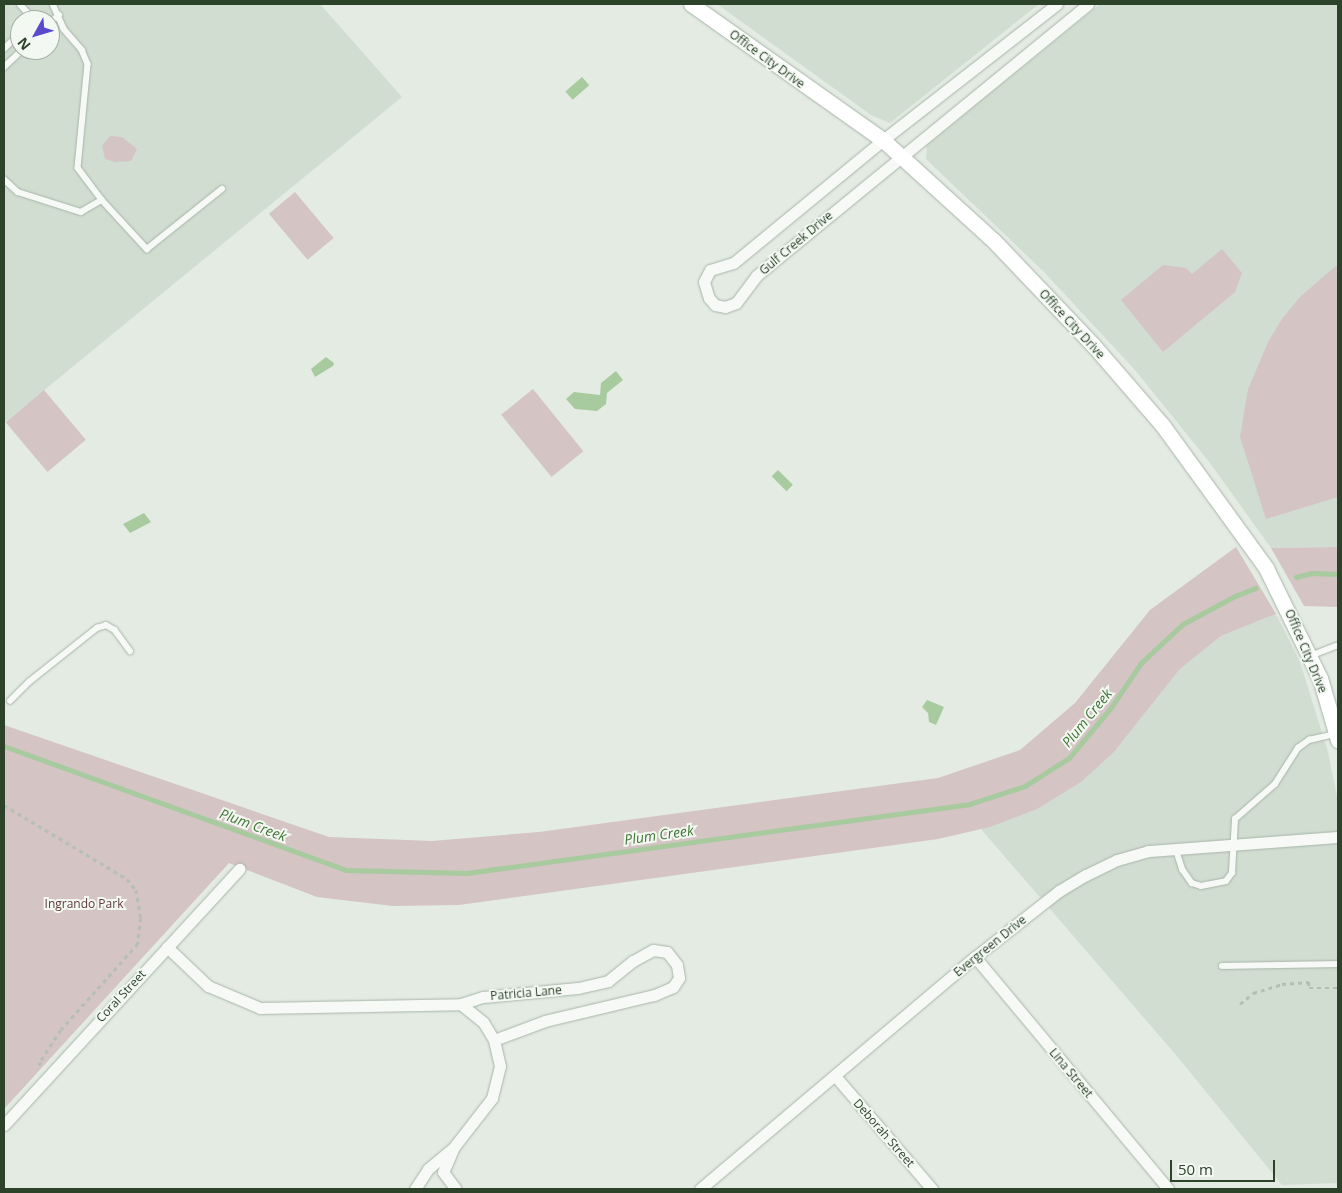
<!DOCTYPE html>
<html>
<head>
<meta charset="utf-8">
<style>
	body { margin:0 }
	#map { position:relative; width:1342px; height:1193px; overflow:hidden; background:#e3ebe3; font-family:"Open Sans",sans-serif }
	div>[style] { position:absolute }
	.built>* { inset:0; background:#d2ddd1 }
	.green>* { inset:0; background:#d4c4c4; transform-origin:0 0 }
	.water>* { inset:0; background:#a7ca9e; transform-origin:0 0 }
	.stream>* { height:4.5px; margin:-2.25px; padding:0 2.25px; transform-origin:2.25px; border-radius:2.25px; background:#a7ca9e }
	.path>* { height:2.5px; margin-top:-1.25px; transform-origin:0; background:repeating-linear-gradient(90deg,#b5bfb4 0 4px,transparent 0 8px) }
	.roads { filter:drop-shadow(0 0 1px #a8b5a8) drop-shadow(0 0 1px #a8b5a8) }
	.lane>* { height:5.5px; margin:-2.75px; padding:0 2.75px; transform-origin:2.75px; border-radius:2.75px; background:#f6f9f5 }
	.street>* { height:11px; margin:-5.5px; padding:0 5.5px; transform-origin:5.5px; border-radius:5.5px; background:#f6f9f5 }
	.secondary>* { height:15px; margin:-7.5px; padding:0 7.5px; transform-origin:7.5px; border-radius:7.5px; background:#fff }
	span { translate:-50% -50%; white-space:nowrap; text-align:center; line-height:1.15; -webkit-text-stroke:4px #f3f8f2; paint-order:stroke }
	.street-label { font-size:12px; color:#2c432a }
	.park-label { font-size:12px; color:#5e3b38 }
	.water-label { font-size:14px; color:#407635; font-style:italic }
	.frame { position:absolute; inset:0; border:5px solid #2c432a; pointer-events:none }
	.north { position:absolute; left:10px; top:10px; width:50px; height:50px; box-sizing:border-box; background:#f3f8f2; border:1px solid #a3b0a2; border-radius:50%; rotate:231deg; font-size:14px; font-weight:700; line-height:20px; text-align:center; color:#2c432a }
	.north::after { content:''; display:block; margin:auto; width:18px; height:22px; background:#5b4acd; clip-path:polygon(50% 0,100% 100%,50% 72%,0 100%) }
	.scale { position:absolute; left:1170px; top:1160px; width:105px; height:22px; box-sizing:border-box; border:2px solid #2c432a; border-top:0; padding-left:6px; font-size:15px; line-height:18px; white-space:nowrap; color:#2c432a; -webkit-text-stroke:4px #f3f8f2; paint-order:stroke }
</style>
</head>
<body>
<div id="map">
	<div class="built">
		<div style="clip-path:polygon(evenodd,4px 4px,320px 4px,402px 97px,4px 423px,4px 4px,20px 20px,50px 20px,50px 50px,20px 50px,20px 20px)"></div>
		<div style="clip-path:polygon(717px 4px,1039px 4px,890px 123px,871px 115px)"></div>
		<div style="clip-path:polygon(1100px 4px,1338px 4px,1338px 547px,1271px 548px,1210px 463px,1135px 370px,1044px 272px,926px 159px,927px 145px)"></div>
		<div style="clip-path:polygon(1276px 614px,1300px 662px,1328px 752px,1338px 801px,1338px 1183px,1282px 1185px,1176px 1055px,981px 829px,1114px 752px,1180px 669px,1221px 636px)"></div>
	</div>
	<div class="green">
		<div style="clip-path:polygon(110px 136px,122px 137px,137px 149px,131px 161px,115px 162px,105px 159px,102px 146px)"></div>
		<div style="left:295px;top:192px;width:60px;height:34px;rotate:50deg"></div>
		<div style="clip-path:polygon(1222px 249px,1242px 273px,1235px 292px,1163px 352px,1121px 300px,1163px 265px,1186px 268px,1192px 274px)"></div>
		<div style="clip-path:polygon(1338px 264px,1338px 497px,1266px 519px,1240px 437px,1248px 389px,1269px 340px,1282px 319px,1300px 297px)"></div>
		<div style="left:533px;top:389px;width:80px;height:41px;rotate:51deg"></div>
		<div style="left:44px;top:390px;width:65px;height:50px;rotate:50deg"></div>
		<div style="clip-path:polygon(1236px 547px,1276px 614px,1221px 636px,1180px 669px,1114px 752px,1081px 782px,1037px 809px,990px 827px,938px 839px,459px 905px,393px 906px,317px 897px,229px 863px,4px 1109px,4px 725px,329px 837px,432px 841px,539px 832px,938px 778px,1020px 750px,1075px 703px,1150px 610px)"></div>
		<div style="clip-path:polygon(1338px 547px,1338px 607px,1304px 606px,1271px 548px)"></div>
	</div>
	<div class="water">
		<div style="left:582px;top:77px;width:11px;height:22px;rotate:49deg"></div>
		<div style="clip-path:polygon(326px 357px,334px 363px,333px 366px,315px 377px,311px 369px)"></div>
		<div style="clip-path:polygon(616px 371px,623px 380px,607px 393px,606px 404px,597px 411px,575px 409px,566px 399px,574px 392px,600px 395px,601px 383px)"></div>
		<div style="left:778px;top:470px;width:21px;height:9px;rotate:45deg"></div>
		<div style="clip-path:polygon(144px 513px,151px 522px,130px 533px,123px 524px)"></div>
		<div style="clip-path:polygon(927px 700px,944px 707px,936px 725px,929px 722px,928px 713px,922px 707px)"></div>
	</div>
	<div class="stream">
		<div style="left:1296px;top:577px;width:16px;rotate:-14deg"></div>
		<div style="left:1312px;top:573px;width:26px;rotate:2deg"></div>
		<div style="left:4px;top:746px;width:364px;rotate:19.9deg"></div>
		<div style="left:346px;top:870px;width:121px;rotate:1.4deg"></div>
		<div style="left:467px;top:873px;width:508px;rotate:-7.81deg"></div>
		<div style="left:970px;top:804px;width:58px;rotate:-18.1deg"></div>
		<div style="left:1025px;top:786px;width:52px;rotate:-32.5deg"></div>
		<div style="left:1069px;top:758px;width:64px;rotate:-50.1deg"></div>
		<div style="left:1110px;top:709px;width:55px;rotate:-56deg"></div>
		<div style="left:1141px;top:663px;width:57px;rotate:-42.9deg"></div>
		<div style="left:1183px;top:624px;width:59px;rotate:-28.3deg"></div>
		<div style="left:1235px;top:596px;width:22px;rotate:-21deg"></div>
	</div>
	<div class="path">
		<div style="left:4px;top:805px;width:144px;rotate:31deg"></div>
		<div style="left:127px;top:879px;width:14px;rotate:51deg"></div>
		<div style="left:136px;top:890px;width:28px;rotate:80deg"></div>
		<div style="left:141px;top:918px;width:26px;rotate:97deg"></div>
		<div style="left:138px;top:944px;width:115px;rotate:131.8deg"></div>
		<div style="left:61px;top:1030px;width:38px;rotate:123deg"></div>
		<div style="left:40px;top:1062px;width:5px;rotate:90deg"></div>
		<div style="left:1240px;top:1004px;width:17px;rotate:-40deg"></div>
		<div style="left:1253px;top:993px;width:30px;rotate:-17deg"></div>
		<div style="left:1282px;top:984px;width:27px;rotate:-4deg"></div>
		<div style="left:1309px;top:982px;width:6px;rotate:90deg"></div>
		<div style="left:1309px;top:988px;width:29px"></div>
	</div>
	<div class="roads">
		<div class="lane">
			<div style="left:20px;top:4px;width:11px;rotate:49deg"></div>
			<div style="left:27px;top:12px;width:8px;rotate:90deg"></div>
			<div style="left:53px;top:4px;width:27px;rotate:66deg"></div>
			<div style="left:64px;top:29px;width:28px;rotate:49deg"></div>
			<div style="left:82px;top:50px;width:15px;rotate:67deg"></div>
			<div style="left:88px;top:64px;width:104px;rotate:95.5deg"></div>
			<div style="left:78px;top:168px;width:40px;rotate:53deg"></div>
			<div style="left:50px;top:23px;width:12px;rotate:-42deg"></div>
			<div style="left:4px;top:49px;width:23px;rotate:-45deg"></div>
			<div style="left:4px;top:67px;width:25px;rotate:-43deg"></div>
			<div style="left:4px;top:179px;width:19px;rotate:43deg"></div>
			<div style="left:18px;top:192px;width:66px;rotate:17.6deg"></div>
			<div style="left:81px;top:212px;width:24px;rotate:-30deg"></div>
			<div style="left:102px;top:200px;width:67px;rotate:47.4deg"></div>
			<div style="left:147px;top:249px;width:96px;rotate:-38.7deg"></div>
			<div style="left:1310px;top:656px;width:30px;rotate:-21deg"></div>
			<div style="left:10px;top:701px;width:27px;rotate:-45deg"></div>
			<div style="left:29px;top:682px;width:87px;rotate:-38.5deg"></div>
			<div style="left:97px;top:628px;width:9px;rotate:-18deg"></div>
			<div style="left:106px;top:625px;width:10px;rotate:29deg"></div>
			<div style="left:115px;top:630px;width:26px;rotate:54deg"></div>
			<div style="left:1176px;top:849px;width:22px;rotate:72deg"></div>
			<div style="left:1183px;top:870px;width:16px;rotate:55deg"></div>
			<div style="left:1192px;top:883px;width:9px;rotate:18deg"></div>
			<div style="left:1201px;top:886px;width:25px;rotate:-11deg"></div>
			<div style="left:1226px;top:881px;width:10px;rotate:-53deg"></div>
			<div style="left:1232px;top:873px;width:54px;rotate:-86.8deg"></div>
			<div style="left:1235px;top:819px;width:53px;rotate:-41.2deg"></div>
			<div style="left:1275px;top:784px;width:43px;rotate:-57.4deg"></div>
			<div style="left:1298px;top:748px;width:14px;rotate:-36deg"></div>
			<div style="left:1309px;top:740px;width:27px;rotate:-13deg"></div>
			<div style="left:1222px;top:966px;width:116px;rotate:-1deg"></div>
		</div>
		<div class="street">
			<div style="left:1057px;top:4px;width:221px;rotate:142deg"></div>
			<div style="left:883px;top:140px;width:194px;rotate:140.6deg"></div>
			<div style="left:733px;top:263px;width:24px;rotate:163deg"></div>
			<div style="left:710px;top:270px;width:13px;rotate:117deg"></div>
			<div style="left:704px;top:282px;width:17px;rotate:73deg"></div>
			<div style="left:709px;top:298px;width:9px;rotate:49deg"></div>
			<div style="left:715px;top:305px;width:10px;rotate:11deg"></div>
			<div style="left:725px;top:307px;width:12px;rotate:-20deg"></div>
			<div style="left:736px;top:303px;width:34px;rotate:-53deg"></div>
			<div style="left:756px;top:276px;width:429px;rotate:-39.3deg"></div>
			<div style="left:167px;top:947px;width:57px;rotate:43.6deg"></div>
			<div style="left:208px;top:986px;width:56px;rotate:22.9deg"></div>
			<div style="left:260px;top:1008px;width:201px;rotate:-1.1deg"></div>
			<div style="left:461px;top:1004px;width:23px;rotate:-18deg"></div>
			<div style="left:483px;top:997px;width:95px;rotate:-5.4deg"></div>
			<div style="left:578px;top:988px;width:31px;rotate:-13deg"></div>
			<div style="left:608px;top:981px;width:32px;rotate:-39deg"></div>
			<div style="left:633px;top:961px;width:23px;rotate:-29deg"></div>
			<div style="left:653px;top:950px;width:14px;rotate:8deg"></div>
			<div style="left:667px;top:952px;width:16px;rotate:52deg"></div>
			<div style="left:677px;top:965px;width:13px;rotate:81deg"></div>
			<div style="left:679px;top:978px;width:11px;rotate:124deg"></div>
			<div style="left:673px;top:987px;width:21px;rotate:157deg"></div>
			<div style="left:654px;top:995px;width:112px;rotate:166.6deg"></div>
			<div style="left:545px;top:1021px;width:54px;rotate:159.6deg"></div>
			<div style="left:975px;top:957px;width:302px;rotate:50.2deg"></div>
			<div style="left:836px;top:1077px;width:148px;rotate:49.4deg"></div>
			<div style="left:4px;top:1125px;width:348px;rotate:-47.4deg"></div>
			<div style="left:453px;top:1149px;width:25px;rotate:113deg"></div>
			<div style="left:443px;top:1172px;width:21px;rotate:53deg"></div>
			<div style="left:415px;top:1189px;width:24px;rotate:-57deg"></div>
			<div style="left:428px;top:1169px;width:34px;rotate:-40deg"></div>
			<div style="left:454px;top:1147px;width:62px;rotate:-52.2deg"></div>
			<div style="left:492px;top:1098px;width:33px;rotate:-76deg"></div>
			<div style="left:500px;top:1066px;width:27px;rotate:-103deg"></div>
			<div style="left:494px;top:1040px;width:21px;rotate:-121deg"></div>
			<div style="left:483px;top:1022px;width:28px;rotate:-141deg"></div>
			<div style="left:700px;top:1189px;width:360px;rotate:-40.2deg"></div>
			<div style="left:975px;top:957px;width:107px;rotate:-38.2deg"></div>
			<div style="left:1059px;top:891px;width:31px;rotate:-31deg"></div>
			<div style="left:1086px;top:875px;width:34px;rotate:-26deg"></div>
			<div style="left:1117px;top:860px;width:32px;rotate:-16deg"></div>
			<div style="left:1148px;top:851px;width:191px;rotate:-4.2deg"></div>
		</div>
		<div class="secondary">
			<div style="left:691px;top:4px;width:235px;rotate:35.3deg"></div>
			<div style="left:883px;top:140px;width:150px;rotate:42.3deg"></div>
			<div style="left:994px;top:241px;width:145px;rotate:46.4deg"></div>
			<div style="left:1094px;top:346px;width:106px;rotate:49.2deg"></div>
			<div style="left:1163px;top:426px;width:175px;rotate:54deg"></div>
			<div style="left:1266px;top:568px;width:123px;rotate:63.9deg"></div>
			<div style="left:1320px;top:678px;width:65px;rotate:73.8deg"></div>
		</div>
	</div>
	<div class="street-label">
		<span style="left:767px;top:59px;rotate:36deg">Office City Drive</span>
		<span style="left:796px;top:243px;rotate:-40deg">Gulf Creek Drive</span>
		<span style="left:1072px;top:324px;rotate:47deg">Office City Drive</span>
		<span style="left:1306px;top:651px;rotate:67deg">Office City Drive</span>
		<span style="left:990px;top:946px;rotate:-39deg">Evergreen Drive</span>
		<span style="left:526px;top:993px;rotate:-5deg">Patricia Lane</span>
		<span style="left:121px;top:996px;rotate:-47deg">Coral Street</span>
		<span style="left:1071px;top:1073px;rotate:50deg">Lina Street</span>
		<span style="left:884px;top:1133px;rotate:49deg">Deborah Street</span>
	</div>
	<div class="park-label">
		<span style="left:84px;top:904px">Ingrando Park</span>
	</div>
	<div class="water-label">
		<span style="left:1087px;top:718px;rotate:-51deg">Plum Creek</span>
		<span style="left:253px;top:825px;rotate:20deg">Plum Creek</span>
		<span style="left:659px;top:835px;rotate:-8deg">Plum Creek</span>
	</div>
	<div class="frame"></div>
	<div class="north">N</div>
	<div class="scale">50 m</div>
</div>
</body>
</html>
